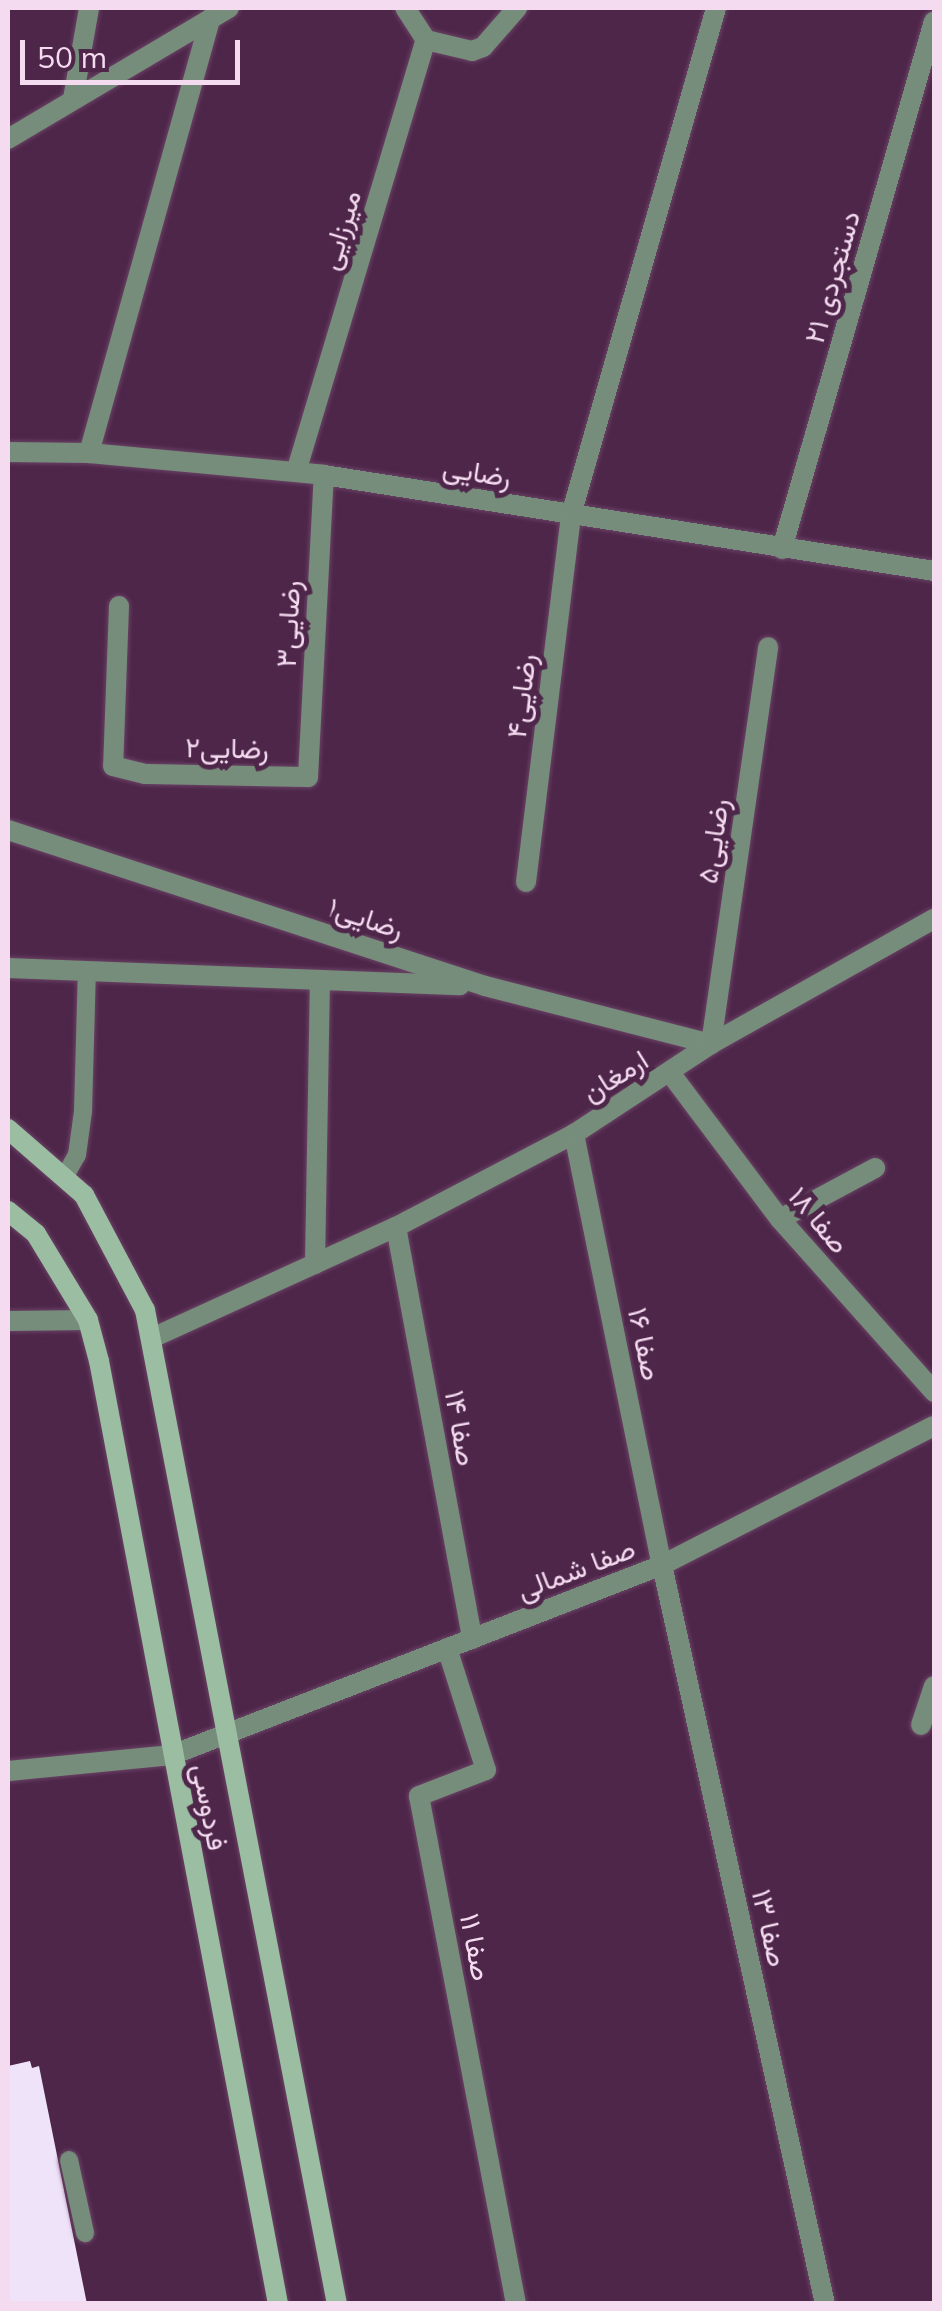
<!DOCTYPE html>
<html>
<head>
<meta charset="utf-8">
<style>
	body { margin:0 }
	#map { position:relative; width:942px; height:2311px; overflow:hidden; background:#4e264a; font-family:Mulish,Vazirmatn,sans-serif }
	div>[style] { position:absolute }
	.building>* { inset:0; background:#efe3f9 }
	.roads { filter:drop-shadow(0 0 2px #694365) drop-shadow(0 0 2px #694365) }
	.lane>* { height:18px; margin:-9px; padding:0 9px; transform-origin:9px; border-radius:9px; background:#778d7b }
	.street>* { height:20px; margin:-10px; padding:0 10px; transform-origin:10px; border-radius:10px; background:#778d7b }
	.secondary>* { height:20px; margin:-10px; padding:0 10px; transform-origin:10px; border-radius:10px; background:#9bbda1 }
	span { translate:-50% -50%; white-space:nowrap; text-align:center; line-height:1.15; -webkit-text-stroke:10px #4e264a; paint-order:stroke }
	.street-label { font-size:28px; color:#f4dbf0 }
	.frame { position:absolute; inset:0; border:10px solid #f4dbf0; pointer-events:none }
	.scale { position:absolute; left:20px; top:40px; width:220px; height:45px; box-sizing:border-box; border:5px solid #f4dbf0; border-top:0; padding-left:12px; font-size:30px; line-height:35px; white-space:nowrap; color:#f4dbf0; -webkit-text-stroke:8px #4e264a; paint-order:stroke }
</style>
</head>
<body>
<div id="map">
	<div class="building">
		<div style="clip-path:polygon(30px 2061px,32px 2068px,39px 2066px,87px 2304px,8px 2304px,8px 2066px)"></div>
	</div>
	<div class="roads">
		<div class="lane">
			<div style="left:64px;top:1178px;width:26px;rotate:-61deg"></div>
			<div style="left:77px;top:1155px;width:44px;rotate:-82.2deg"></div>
			<div style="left:83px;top:1111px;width:140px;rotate:-88.4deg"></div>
			<div style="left:69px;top:2160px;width:75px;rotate:77.6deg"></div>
		</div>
		<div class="street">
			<div style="left:426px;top:40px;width:47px;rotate:13.4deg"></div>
			<div style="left:472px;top:51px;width:12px;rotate:-20deg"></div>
			<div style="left:483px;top:47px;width:52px;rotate:-48.9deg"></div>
			<div style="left:73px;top:99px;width:92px;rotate:-80deg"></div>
			<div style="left:8px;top:139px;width:257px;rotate:-30.7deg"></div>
			<div style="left:8px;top:452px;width:81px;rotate:0.7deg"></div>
			<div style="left:89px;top:453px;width:236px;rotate:5.3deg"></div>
			<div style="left:324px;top:475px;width:618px;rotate:8.94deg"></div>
			<div style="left:89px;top:453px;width:451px;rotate:-74.4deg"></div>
			<div style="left:296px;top:472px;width:451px;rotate:-73.3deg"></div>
			<div style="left:426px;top:40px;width:38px;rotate:-123deg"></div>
			<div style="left:782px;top:549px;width:549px;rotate:-73.94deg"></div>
			<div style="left:119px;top:606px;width:160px;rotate:92.1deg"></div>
			<div style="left:113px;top:766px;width:33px;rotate:14deg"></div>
			<div style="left:145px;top:774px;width:163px;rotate:1.1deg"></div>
			<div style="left:308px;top:777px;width:302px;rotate:-87deg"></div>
			<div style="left:8px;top:830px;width:502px;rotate:18.11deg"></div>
			<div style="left:485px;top:986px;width:233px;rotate:14.4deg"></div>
			<div style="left:711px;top:1044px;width:401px;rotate:-81.8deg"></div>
			<div style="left:526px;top:882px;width:370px;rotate:-83deg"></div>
			<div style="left:571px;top:515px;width:527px;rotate:-74.04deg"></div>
			<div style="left:8px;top:968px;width:452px;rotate:2.2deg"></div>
			<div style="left:671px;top:1074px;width:181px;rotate:53.1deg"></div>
			<div style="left:780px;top:1219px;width:232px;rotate:48.3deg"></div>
			<div style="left:574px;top:1134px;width:440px;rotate:78.5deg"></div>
			<div style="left:662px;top:1565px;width:757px;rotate:77.56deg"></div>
			<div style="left:780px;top:1219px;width:108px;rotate:-28.2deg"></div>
			<div style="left:396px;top:1227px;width:419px;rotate:79.5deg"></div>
			<div style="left:315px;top:1264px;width:284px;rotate:-89deg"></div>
			<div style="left:8px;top:1321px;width:80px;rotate:-0.7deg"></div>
			<div style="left:152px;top:1338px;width:268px;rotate:-24.5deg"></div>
			<div style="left:396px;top:1227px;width:201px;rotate:-27.6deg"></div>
			<div style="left:574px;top:1134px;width:164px;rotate:-33.3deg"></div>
			<div style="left:711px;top:1044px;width:256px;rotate:-29.3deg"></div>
			<div style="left:447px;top:1648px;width:128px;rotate:72.3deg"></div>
			<div style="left:486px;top:1770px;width:72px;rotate:158.8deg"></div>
			<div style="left:419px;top:1796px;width:517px;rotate:79.19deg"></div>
			<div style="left:921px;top:1725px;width:41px;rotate:-71.6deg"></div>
			<div style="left:8px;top:1771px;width:165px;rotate:-5.6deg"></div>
			<div style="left:172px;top:1755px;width:526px;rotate:-21.19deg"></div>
			<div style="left:662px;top:1565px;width:305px;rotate:-27.1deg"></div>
		</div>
		<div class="secondary">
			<div style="left:8px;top:1129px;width:101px;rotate:41deg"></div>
			<div style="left:84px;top:1195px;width:130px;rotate:62.1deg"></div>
			<div style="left:145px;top:1310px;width:1012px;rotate:79.07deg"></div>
			<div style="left:8px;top:1211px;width:36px;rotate:39deg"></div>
			<div style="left:36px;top:1234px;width:100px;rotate:58.8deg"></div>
			<div style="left:88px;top:1320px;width:42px;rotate:75deg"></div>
			<div style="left:99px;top:1361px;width:960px;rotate:79.25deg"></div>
		</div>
	</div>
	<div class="street-label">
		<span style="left:340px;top:230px;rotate:-73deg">میرزایی</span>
		<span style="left:832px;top:277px;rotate:-74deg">دستجردی ۲۱</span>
		<span style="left:477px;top:472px;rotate:9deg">رضایی</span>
		<span style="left:288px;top:624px;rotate:-87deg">رضایی۳</span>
		<span style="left:521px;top:696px;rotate:-83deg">رضایی۴</span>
		<span style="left:227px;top:748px;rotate:1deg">رضایی۲</span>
		<span style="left:713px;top:841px;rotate:-82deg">رضایی۵</span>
		<span style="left:366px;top:918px;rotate:18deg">رضایی۱</span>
		<span style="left:615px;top:1076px;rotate:-32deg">ارمغان</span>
		<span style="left:819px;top:1220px;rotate:50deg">صفا ۱۸</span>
		<span style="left:645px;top:1344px;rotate:78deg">صفا ۱۶</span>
		<span style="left:461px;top:1428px;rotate:80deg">صفا ۱۴</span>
		<span style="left:576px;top:1569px;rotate:-21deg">صفا شمالی</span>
		<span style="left:210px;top:1807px;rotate:79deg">فردوسی</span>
		<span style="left:770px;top:1928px;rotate:77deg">صفا ۱۳</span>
		<span style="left:476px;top:1947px;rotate:79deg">صفا ۱۱</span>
	</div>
	<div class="frame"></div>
	<div class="scale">50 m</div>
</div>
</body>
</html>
